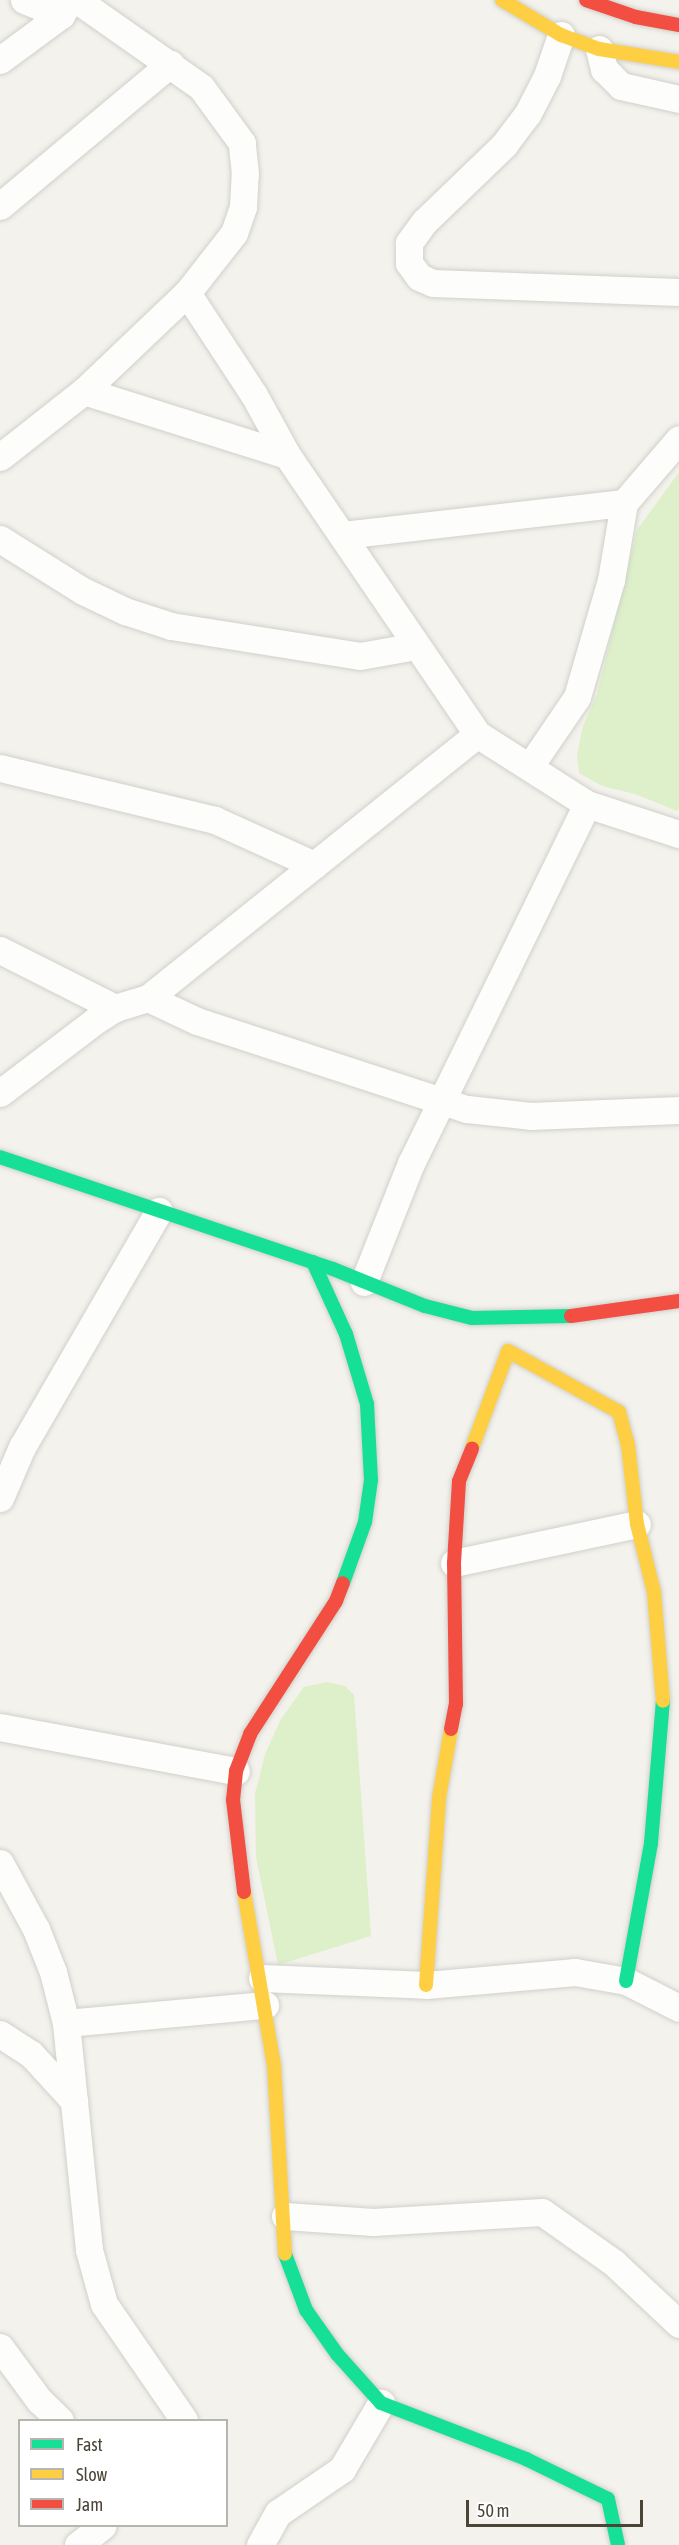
<!DOCTYPE html>
<html>
<head>
<meta charset="utf-8">
<style>
	body { margin:0 }
	#map { position:relative; width:679px; height:2545px; overflow:hidden; background:#f3f2ec; font-family:"Asap Condensed",sans-serif }
	div>[style] { position:absolute }
	.green>* { inset:0; background:#ddf0ca }
	.roads { filter:drop-shadow(0 0 2px #d1d0ca) drop-shadow(0 0 2px #d1d0ca) }
	.street>* { height:27px; margin:-13.5px; padding:0 13.5px; transform-origin:13.5px; border-radius:13.5px; background:#fdfdfc }
	.fast>* { height:14px; margin:-7px; padding:0 7px; transform-origin:7px; border-radius:7px; background:#16e098 }
	.slow>* { height:14px; margin:-7px; padding:0 7px; transform-origin:7px; border-radius:7px; background:#ffcf43 }
	.jam>* { height:14px; margin:-7px; padding:0 7px; transform-origin:7px; border-radius:7px; background:#f24e42 }
	span { translate:-50% -50%; white-space:nowrap; text-align:center; line-height:1.15; -webkit-text-stroke:4.5px #fff; paint-order:stroke }
	.legend { position:absolute; left:18px; top:2419px; width:210px; height:108px; box-sizing:border-box; background:#fff; border:2px solid #b7b5af; margin:0; padding:8px 10px; list-style:none; font-size:18px; color:#4b4537 }
	.legend li { display:flex; align-items:center; gap:12px; height:30px }
	.legend b { width:30px; border:2px solid #b7b5af }
	.scale { position:absolute; left:466px; top:2500px; width:177px; height:27px; box-sizing:border-box; border:3px solid #4b4537; border-top:0; padding-left:8px; font-size:18px; line-height:21px; white-space:nowrap; color:#4b4537; -webkit-text-stroke:4px #fff; paint-order:stroke }
</style>
</head>
<body>
<div id="map">
	<div class="green">
		<div style="clip-path:polygon(679px 472px,679px 809px,677px 811px,635px 794px,602px 786px,579px 773px,577px 755px,583px 726px,597px 694px,637px 530px)"></div>
		<div style="clip-path:polygon(327px 1682px,345px 1686px,354px 1695px,371px 1936px,278px 1965px,256px 1857px,255px 1794px,265px 1754px,281px 1719px,304px 1687px)"></div>
	</div>
	<div class="roads">
		<div class="street">
			<div style="left:24px;top:0;width:40px;rotate:22deg"></div>
			<div style="left:561px;top:35px;width:43px;rotate:108.9deg"></div>
			<div style="left:547px;top:76px;width:42px;rotate:117.2deg"></div>
			<div style="left:528px;top:113px;width:39px;rotate:127deg"></div>
			<div style="left:505px;top:144px;width:112px;rotate:136.1deg"></div>
			<div style="left:424px;top:222px;width:26px;rotate:126deg"></div>
			<div style="left:409px;top:243px;width:20px;rotate:90deg"></div>
			<div style="left:409px;top:263px;width:17px;rotate:54deg"></div>
			<div style="left:419px;top:277px;width:15px;rotate:23deg"></div>
			<div style="left:433px;top:283px;width:246px;rotate:2.1deg"></div>
			<div style="left:599px;top:49px;width:21px;rotate:76deg"></div>
			<div style="left:604px;top:69px;width:24px;rotate:45deg"></div>
			<div style="left:621px;top:86px;width:59px;rotate:12.6deg"></div>
			<div style="left:0;top:60px;width:76px;rotate:-36.4deg"></div>
			<div style="left:61px;top:15px;width:17px;rotate:-59deg"></div>
			<div style="left:0;top:206px;width:222px;rotate:-39.9deg"></div>
			<div style="left:187px;top:293px;width:122px;rotate:56.7deg"></div>
			<div style="left:254px;top:395px;width:68px;rotate:61.2deg"></div>
			<div style="left:287px;top:455px;width:338px;rotate:55.7deg"></div>
			<div style="left:477px;top:734px;width:130px;rotate:32.5deg"></div>
			<div style="left:587px;top:804px;width:400px;rotate:116.1deg"></div>
			<div style="left:411px;top:1163px;width:128px;rotate:111.6deg"></div>
			<div style="left:84px;top:391px;width:213px;rotate:17.5deg"></div>
			<div style="left:0;top:457px;width:107px;rotate:-38.2deg"></div>
			<div style="left:84px;top:391px;width:142px;rotate:-43.6deg"></div>
			<div style="left:187px;top:293px;width:76px;rotate:-51.9deg"></div>
			<div style="left:234px;top:233px;width:28px;rotate:-71deg"></div>
			<div style="left:243px;top:207px;width:33px;rotate:-87deg"></div>
			<div style="left:245px;top:174px;width:31px;rotate:-96deg"></div>
			<div style="left:242px;top:143px;width:69px;rotate:-126.2deg"></div>
			<div style="left:201px;top:87px;width:151px;rotate:-144.9deg"></div>
			<div style="left:343px;top:535px;width:283px;rotate:-6.5deg"></div>
			<div style="left:0;top:539px;width:98px;rotate:32.1deg"></div>
			<div style="left:83px;top:591px;width:47px;rotate:25.5deg"></div>
			<div style="left:125px;top:611px;width:48px;rotate:18.1deg"></div>
			<div style="left:171px;top:626px;width:191px;rotate:9deg"></div>
			<div style="left:360px;top:656px;width:57px;rotate:-10.1deg"></div>
			<div style="left:530px;top:766px;width:83px;rotate:-55.7deg"></div>
			<div style="left:577px;top:697px;width:122px;rotate:-73.8deg"></div>
			<div style="left:611px;top:580px;width:78px;rotate:-80.4deg"></div>
			<div style="left:624px;top:503px;width:84px;rotate:-49.3deg"></div>
			<div style="left:0;top:768px;width:221px;rotate:13.6deg"></div>
			<div style="left:215px;top:820px;width:109px;rotate:24.4deg"></div>
			<div style="left:587px;top:804px;width:97px;rotate:18.1deg"></div>
			<div style="left:0;top:950px;width:129px;rotate:26.8deg"></div>
			<div style="left:148px;top:998px;width:54px;rotate:25.1deg"></div>
			<div style="left:197px;top:1021px;width:284px;rotate:18.1deg"></div>
			<div style="left:467px;top:1109px;width:64px;rotate:6.2deg"></div>
			<div style="left:531px;top:1116px;width:148px;rotate:-2.3deg"></div>
			<div style="left:0;top:1093px;width:121px;rotate:-37.2deg"></div>
			<div style="left:96px;top:1020px;width:22px;rotate:-32deg"></div>
			<div style="left:115px;top:1008px;width:34px;rotate:-17deg"></div>
			<div style="left:148px;top:998px;width:422px;rotate:-38.7deg"></div>
			<div style="left:0;top:1498px;width:56px;rotate:-66.7deg"></div>
			<div style="left:22px;top:1447px;width:273px;rotate:-59.9deg"></div>
			<div style="left:454px;top:1563px;width:187px;rotate:-12deg"></div>
			<div style="left:0;top:1727px;width:240px;rotate:10.6deg"></div>
			<div style="left:0;top:1863px;width:75px;rotate:61.4deg"></div>
			<div style="left:36px;top:1929px;width:46px;rotate:68.4deg"></div>
			<div style="left:53px;top:1972px;width:53px;rotate:75.7deg"></div>
			<div style="left:66px;top:2023px;width:228px;rotate:84.2deg"></div>
			<div style="left:89px;top:2250px;width:56px;rotate:74.5deg"></div>
			<div style="left:104px;top:2304px;width:141px;rotate:55.4deg"></div>
			<div style="left:262px;top:1978px;width:164px;rotate:2.4deg"></div>
			<div style="left:426px;top:1985px;width:150px;rotate:-5deg"></div>
			<div style="left:575px;top:1972px;width:52px;rotate:10deg"></div>
			<div style="left:626px;top:1981px;width:59px;rotate:27deg"></div>
			<div style="left:66px;top:2023px;width:200px;rotate:-5.2deg"></div>
			<div style="left:0;top:2034px;width:37px;rotate:33deg"></div>
			<div style="left:31px;top:2054px;width:64px;rotate:47.5deg"></div>
			<div style="left:285px;top:2216px;width:88px;rotate:3.9deg"></div>
			<div style="left:373px;top:2222px;width:169px;rotate:-3.4deg"></div>
			<div style="left:542px;top:2212px;width:88px;rotate:35.3deg"></div>
			<div style="left:614px;top:2263px;width:89px;rotate:43.2deg"></div>
			<div style="left:0;top:2347px;width:66px;rotate:53.7deg"></div>
			<div style="left:39px;top:2400px;width:29px;rotate:44deg"></div>
			<div style="left:78px;top:2545px;width:31px;rotate:-38deg"></div>
			<div style="left:260px;top:2545px;width:37px;rotate:-61deg"></div>
			<div style="left:278px;top:2513px;width:78px;rotate:-34.5deg"></div>
			<div style="left:342px;top:2469px;width:77px;rotate:-59.4deg"></div>
		</div>
		<div class="fast">
			<div style="left:0;top:1157px;width:351px;rotate:18.6deg"></div>
			<div style="left:333px;top:1269px;width:99px;rotate:21.9deg"></div>
			<div style="left:425px;top:1306px;width:49px;rotate:14.3deg"></div>
			<div style="left:472px;top:1318px;width:99px;rotate:-1.2deg"></div>
			<div style="left:313px;top:1262px;width:79px;rotate:65.4deg"></div>
			<div style="left:346px;top:1334px;width:73px;rotate:73.3deg"></div>
			<div style="left:367px;top:1404px;width:76px;rotate:87deg"></div>
			<div style="left:371px;top:1480px;width:42px;rotate:98.1deg"></div>
			<div style="left:365px;top:1522px;width:65px;rotate:109.8deg"></div>
			<div style="left:626px;top:1981px;width:140px;rotate:-79.7deg"></div>
			<div style="left:651px;top:1843px;width:143px;rotate:-85.2deg"></div>
			<div style="left:285px;top:2254px;width:60px;rotate:69.4deg"></div>
			<div style="left:306px;top:2310px;width:54px;rotate:54.8deg"></div>
			<div style="left:337px;top:2354px;width:66px;rotate:48.1deg"></div>
			<div style="left:381px;top:2403px;width:155px;rotate:21.1deg"></div>
			<div style="left:526px;top:2459px;width:91px;rotate:26deg"></div>
			<div style="left:608px;top:2499px;width:47px;rotate:77.7deg"></div>
		</div>
		<div class="slow">
			<div style="left:502px;top:0;width:69px;rotate:30.7deg"></div>
			<div style="left:561px;top:35px;width:40px;rotate:20.2deg"></div>
			<div style="left:599px;top:49px;width:81px;rotate:9.2deg"></div>
			<div style="left:472px;top:1448px;width:103px;rotate:-69.6deg"></div>
			<div style="left:508px;top:1351px;width:127px;rotate:28.8deg"></div>
			<div style="left:619px;top:1412px;width:34px;rotate:75deg"></div>
			<div style="left:628px;top:1445px;width:80px;rotate:83.5deg"></div>
			<div style="left:637px;top:1524px;width:70px;rotate:76deg"></div>
			<div style="left:654px;top:1592px;width:109px;rotate:85.3deg"></div>
			<div style="left:244px;top:1892px;width:176px;rotate:80.2deg"></div>
			<div style="left:274px;top:2065px;width:189px;rotate:86.7deg"></div>
			<div style="left:426px;top:1985px;width:187px;rotate:-86deg"></div>
			<div style="left:439px;top:1798px;width:70px;rotate:-80.1deg"></div>
		</div>
		<div class="jam">
			<div style="left:586px;top:0;width:53px;rotate:18.8deg"></div>
			<div style="left:636px;top:17px;width:44px;rotate:10.5deg"></div>
			<div style="left:571px;top:1316px;width:109px;rotate:-7.9deg"></div>
			<div style="left:451px;top:1729px;width:25px;rotate:-79deg"></div>
			<div style="left:456px;top:1704px;width:141px;rotate:-90.8deg"></div>
			<div style="left:454px;top:1563px;width:82px;rotate:-86.5deg"></div>
			<div style="left:459px;top:1481px;width:35px;rotate:-68deg"></div>
			<div style="left:244px;top:1892px;width:93px;rotate:-96.8deg"></div>
			<div style="left:233px;top:1800px;width:29px;rotate:-84deg"></div>
			<div style="left:236px;top:1771px;width:40px;rotate:-69deg"></div>
			<div style="left:250px;top:1734px;width:158px;rotate:-57.1deg"></div>
			<div style="left:336px;top:1601px;width:19px;rotate:-69deg"></div>
		</div>
	</div>
	<ul class="legend">
	<li><b style="height:8px;background:#16e098"></b>Fast</li>
	<li><b style="height:8px;background:#ffcf43"></b>Slow</li>
	<li><b style="height:8px;background:#f24e42"></b>Jam</li>
	</ul>
	<div class="scale">50 m</div>
</div>
</body>
</html>
